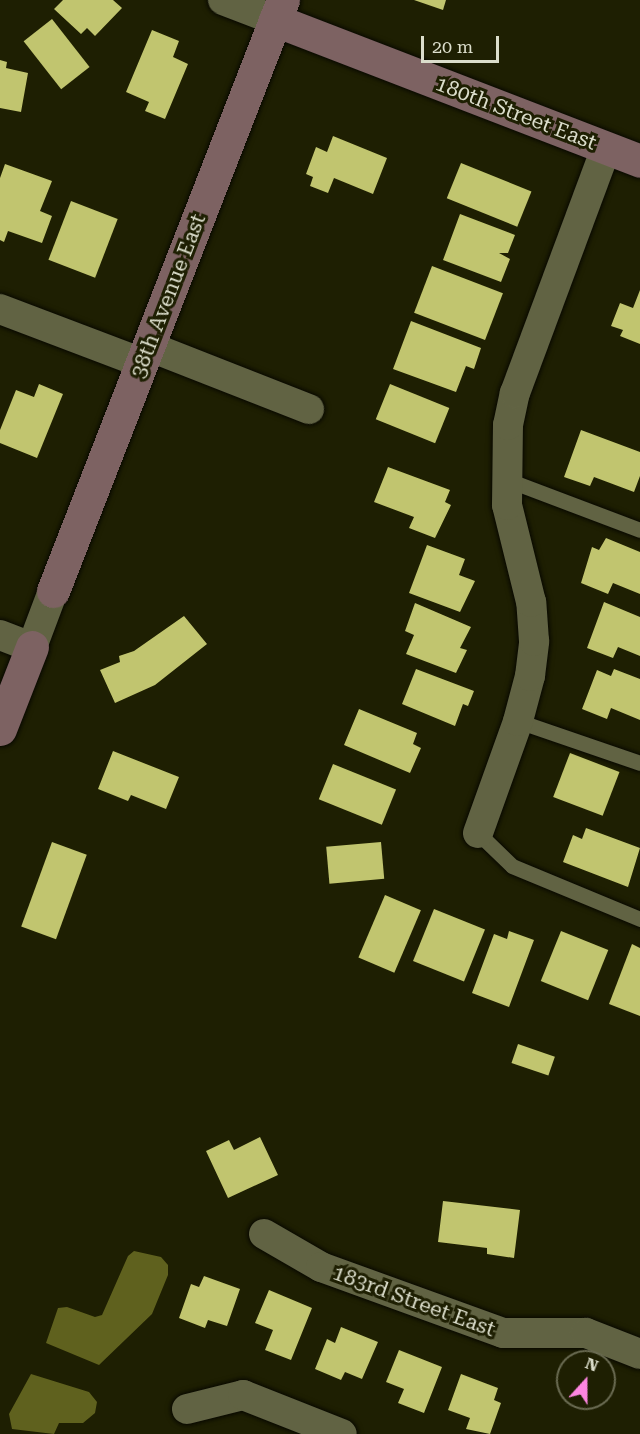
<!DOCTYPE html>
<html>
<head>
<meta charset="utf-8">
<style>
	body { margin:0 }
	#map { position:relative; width:640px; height:1434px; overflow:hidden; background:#1e1f02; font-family:"Roboto Serif",serif }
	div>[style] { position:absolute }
	.water>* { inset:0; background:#5f611e }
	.building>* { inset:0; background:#c1c56f; transform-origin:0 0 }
	.roads { filter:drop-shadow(0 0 2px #080800) drop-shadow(0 0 2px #080800) }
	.lane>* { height:15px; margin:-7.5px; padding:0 7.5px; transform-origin:7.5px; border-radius:7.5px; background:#616343 }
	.street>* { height:30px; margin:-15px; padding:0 15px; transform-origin:15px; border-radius:15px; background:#616343 }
	.secondary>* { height:33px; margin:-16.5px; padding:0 16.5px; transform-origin:16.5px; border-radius:16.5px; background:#7d6262 }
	span { translate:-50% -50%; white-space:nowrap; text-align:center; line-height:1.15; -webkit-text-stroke:6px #1e1f02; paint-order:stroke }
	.street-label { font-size:21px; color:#dbddcb }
	.north { position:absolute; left:556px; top:1350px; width:60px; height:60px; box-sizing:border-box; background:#1e1f02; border:2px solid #6a6b52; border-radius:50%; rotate:21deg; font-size:16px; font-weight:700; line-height:24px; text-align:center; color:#dbddcb }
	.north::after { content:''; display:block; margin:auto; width:21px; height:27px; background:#fd86e1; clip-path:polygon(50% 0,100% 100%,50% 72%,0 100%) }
	.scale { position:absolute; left:421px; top:36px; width:78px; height:27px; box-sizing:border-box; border:3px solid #dbddcb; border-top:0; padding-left:8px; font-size:18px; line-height:21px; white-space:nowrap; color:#dbddcb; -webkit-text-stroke:4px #1e1f02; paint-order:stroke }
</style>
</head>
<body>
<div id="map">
	<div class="water">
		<div style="clip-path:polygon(134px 1251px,161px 1257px,168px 1265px,168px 1275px,152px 1314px,99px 1365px,46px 1343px,58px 1308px,67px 1307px,95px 1317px,102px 1315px,128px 1256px)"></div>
		<div style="clip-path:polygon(31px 1374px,89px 1392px,97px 1402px,95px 1413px,83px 1423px,59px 1423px,54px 1434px,12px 1429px,9px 1414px)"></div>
	</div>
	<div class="building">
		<div style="clip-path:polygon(63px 0,113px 0,122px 8px,95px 36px,87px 28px,81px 34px,54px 9px)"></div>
		<div style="clip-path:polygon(414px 0,446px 0,443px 10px)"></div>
		<div style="left:52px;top:19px;width:61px;height:36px;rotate:52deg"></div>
		<div style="clip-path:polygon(152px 30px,179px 41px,173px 57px,188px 64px,165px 119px,145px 111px,149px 102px,126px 92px)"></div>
		<div style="clip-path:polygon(0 60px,7px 62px,6px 68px,28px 73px,21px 112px,0 108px)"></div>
		<div style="clip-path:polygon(333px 136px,387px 158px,373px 194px,334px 178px,328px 193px,310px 186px,313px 177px,306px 174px,316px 147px,327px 152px)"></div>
		<div style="left:461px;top:163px;width:76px;height:38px;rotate:22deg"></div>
		<div style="clip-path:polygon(5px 164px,52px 181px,40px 211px,52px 216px,42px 243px,8px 231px,4px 242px,0 240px,0 178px)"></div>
		<div style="left:71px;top:201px;width:50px;height:63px;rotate:21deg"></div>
		<div style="clip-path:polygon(460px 214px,515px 235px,508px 253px,499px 253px,510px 259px,501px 282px,443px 260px)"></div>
		<div style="left:432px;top:266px;width:76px;height:50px;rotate:21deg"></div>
		<div style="clip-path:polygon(640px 290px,640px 344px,620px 336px,623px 330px,611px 326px,620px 303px,633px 308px)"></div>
		<div style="clip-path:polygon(411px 321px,481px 348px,474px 369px,466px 366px,456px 392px,393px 369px)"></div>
		<div style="clip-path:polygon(39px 384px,63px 394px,37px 458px,0 443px,0 430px,16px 390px,34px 397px)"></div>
		<div style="left:390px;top:384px;width:64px;height:38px;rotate:22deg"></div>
		<div style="clip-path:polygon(581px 430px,640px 452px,640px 476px,634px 492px,594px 477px,590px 486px,564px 477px)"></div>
		<div style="clip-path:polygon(388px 467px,450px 490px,445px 502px,451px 505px,435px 538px,409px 528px,414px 517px,374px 502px)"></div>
		<div style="clip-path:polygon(606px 538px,640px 552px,640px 594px,613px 583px,608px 594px,581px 583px,592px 547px,599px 550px)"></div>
		<div style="clip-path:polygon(427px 545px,465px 559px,459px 575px,475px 581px,460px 612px,409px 593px)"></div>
		<div style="clip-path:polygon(604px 602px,640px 617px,640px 656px,618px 647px,613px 658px,587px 648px)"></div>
		<div style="clip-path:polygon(415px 603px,471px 627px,460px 648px,467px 650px,456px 673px,406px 654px,414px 635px,405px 631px)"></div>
		<div style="clip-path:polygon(184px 616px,207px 644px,155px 685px,115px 703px,100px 670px,120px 662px,119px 656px,134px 651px)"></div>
		<div style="clip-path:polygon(416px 669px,474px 691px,468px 706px,463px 704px,455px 726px,402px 704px)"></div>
		<div style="clip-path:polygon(614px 669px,640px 679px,640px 720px,611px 708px,607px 719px,582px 709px,597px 670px,611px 676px)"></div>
		<div style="clip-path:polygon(359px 709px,417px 733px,413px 744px,421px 748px,410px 773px,344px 745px)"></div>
		<div style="clip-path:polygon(113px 751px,179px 777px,166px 809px,131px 795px,128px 801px,98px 789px)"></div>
		<div style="left:570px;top:753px;width:53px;height:47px;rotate:21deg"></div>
		<div style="left:333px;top:764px;width:68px;height:38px;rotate:22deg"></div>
		<div style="clip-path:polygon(586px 828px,640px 848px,628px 887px,563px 862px,573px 835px,582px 839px)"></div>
		<div style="left:52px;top:842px;width:37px;height:90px;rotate:20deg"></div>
		<div style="left:381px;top:842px;width:37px;height:55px;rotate:85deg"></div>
		<div style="left:385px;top:895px;width:39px;height:68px;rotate:23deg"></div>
		<div style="left:434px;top:909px;width:55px;height:56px;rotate:22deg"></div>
		<div style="clip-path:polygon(509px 931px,534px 940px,509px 1007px,472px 993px,494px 934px,507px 939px)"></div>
		<div style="left:561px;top:931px;width:51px;height:54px;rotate:22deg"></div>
		<div style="clip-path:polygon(632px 944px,640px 948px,640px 1016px,609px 1004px)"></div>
		<div style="left:518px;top:1044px;width:39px;height:20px;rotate:19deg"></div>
		<div style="clip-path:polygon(260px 1137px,278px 1175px,228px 1198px,206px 1151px,229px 1140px,234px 1150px)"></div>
		<div style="clip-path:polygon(443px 1201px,520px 1210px,514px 1258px,487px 1254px,487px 1248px,438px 1242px)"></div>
		<div style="clip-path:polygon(204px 1276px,240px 1289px,227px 1326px,208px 1320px,205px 1328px,179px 1318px,191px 1284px,199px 1287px)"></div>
		<div style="clip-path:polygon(269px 1290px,312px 1308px,291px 1360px,265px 1350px,273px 1330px,255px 1323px)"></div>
		<div style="clip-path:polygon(341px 1327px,378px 1342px,362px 1379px,345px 1372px,341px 1380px,315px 1369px,327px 1339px,335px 1343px)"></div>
		<div style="clip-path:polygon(399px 1350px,442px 1367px,424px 1413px,398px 1403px,404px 1389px,386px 1382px)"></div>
		<div style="clip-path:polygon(461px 1374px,498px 1388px,494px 1400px,501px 1403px,490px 1434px,466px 1429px,470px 1418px,448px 1410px)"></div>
	</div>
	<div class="roads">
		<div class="lane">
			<div style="left:505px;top:479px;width:144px;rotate:20.7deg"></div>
			<div style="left:518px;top:721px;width:129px;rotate:19deg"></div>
			<div style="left:478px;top:833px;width:47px;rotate:44.1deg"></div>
			<div style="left:512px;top:866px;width:139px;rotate:22.5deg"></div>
		</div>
		<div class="street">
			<div style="left:223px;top:0;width:56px;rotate:21deg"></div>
			<div style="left:0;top:309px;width:152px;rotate:20.8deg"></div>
			<div style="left:148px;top:346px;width:173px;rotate:21.4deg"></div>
			<div style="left:0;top:635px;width:34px;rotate:21deg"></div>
			<div style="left:32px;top:647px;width:60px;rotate:-69.4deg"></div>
			<div style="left:478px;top:833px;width:119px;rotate:-70.3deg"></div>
			<div style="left:518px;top:721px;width:47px;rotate:-75.1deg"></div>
			<div style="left:530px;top:676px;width:35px;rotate:-83deg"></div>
			<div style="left:534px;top:641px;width:39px;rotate:-94deg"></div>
			<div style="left:531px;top:602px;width:100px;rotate:-103.9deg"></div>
			<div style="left:507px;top:505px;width:80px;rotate:-89.3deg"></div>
			<div style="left:508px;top:425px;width:33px;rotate:-78deg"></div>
			<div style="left:515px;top:393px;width:261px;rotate:-69.6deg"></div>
			<div style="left:264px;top:1234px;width:66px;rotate:30.1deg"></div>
			<div style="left:321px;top:1267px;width:194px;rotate:19.9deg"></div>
			<div style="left:503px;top:1333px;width:83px"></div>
			<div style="left:586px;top:1333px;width:58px;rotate:21.3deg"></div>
			<div style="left:187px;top:1409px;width:58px;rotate:-14deg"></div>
			<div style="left:243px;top:1395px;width:106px;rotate:21.5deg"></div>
		</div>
		<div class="secondary">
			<div style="left:275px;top:20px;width:391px;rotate:21.1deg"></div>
			<div style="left:53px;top:591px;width:634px;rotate:-68.74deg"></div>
			<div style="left:0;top:729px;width:88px;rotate:-68.7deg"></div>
		</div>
	</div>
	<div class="street-label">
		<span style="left:516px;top:113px;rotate:21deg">180th Street East</span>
		<span style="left:168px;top:296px;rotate:-69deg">38th Avenue East</span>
		<span style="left:414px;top:1301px;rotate:20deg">183rd Street East</span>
	</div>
	<div class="north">N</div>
	<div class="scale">20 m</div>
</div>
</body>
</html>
